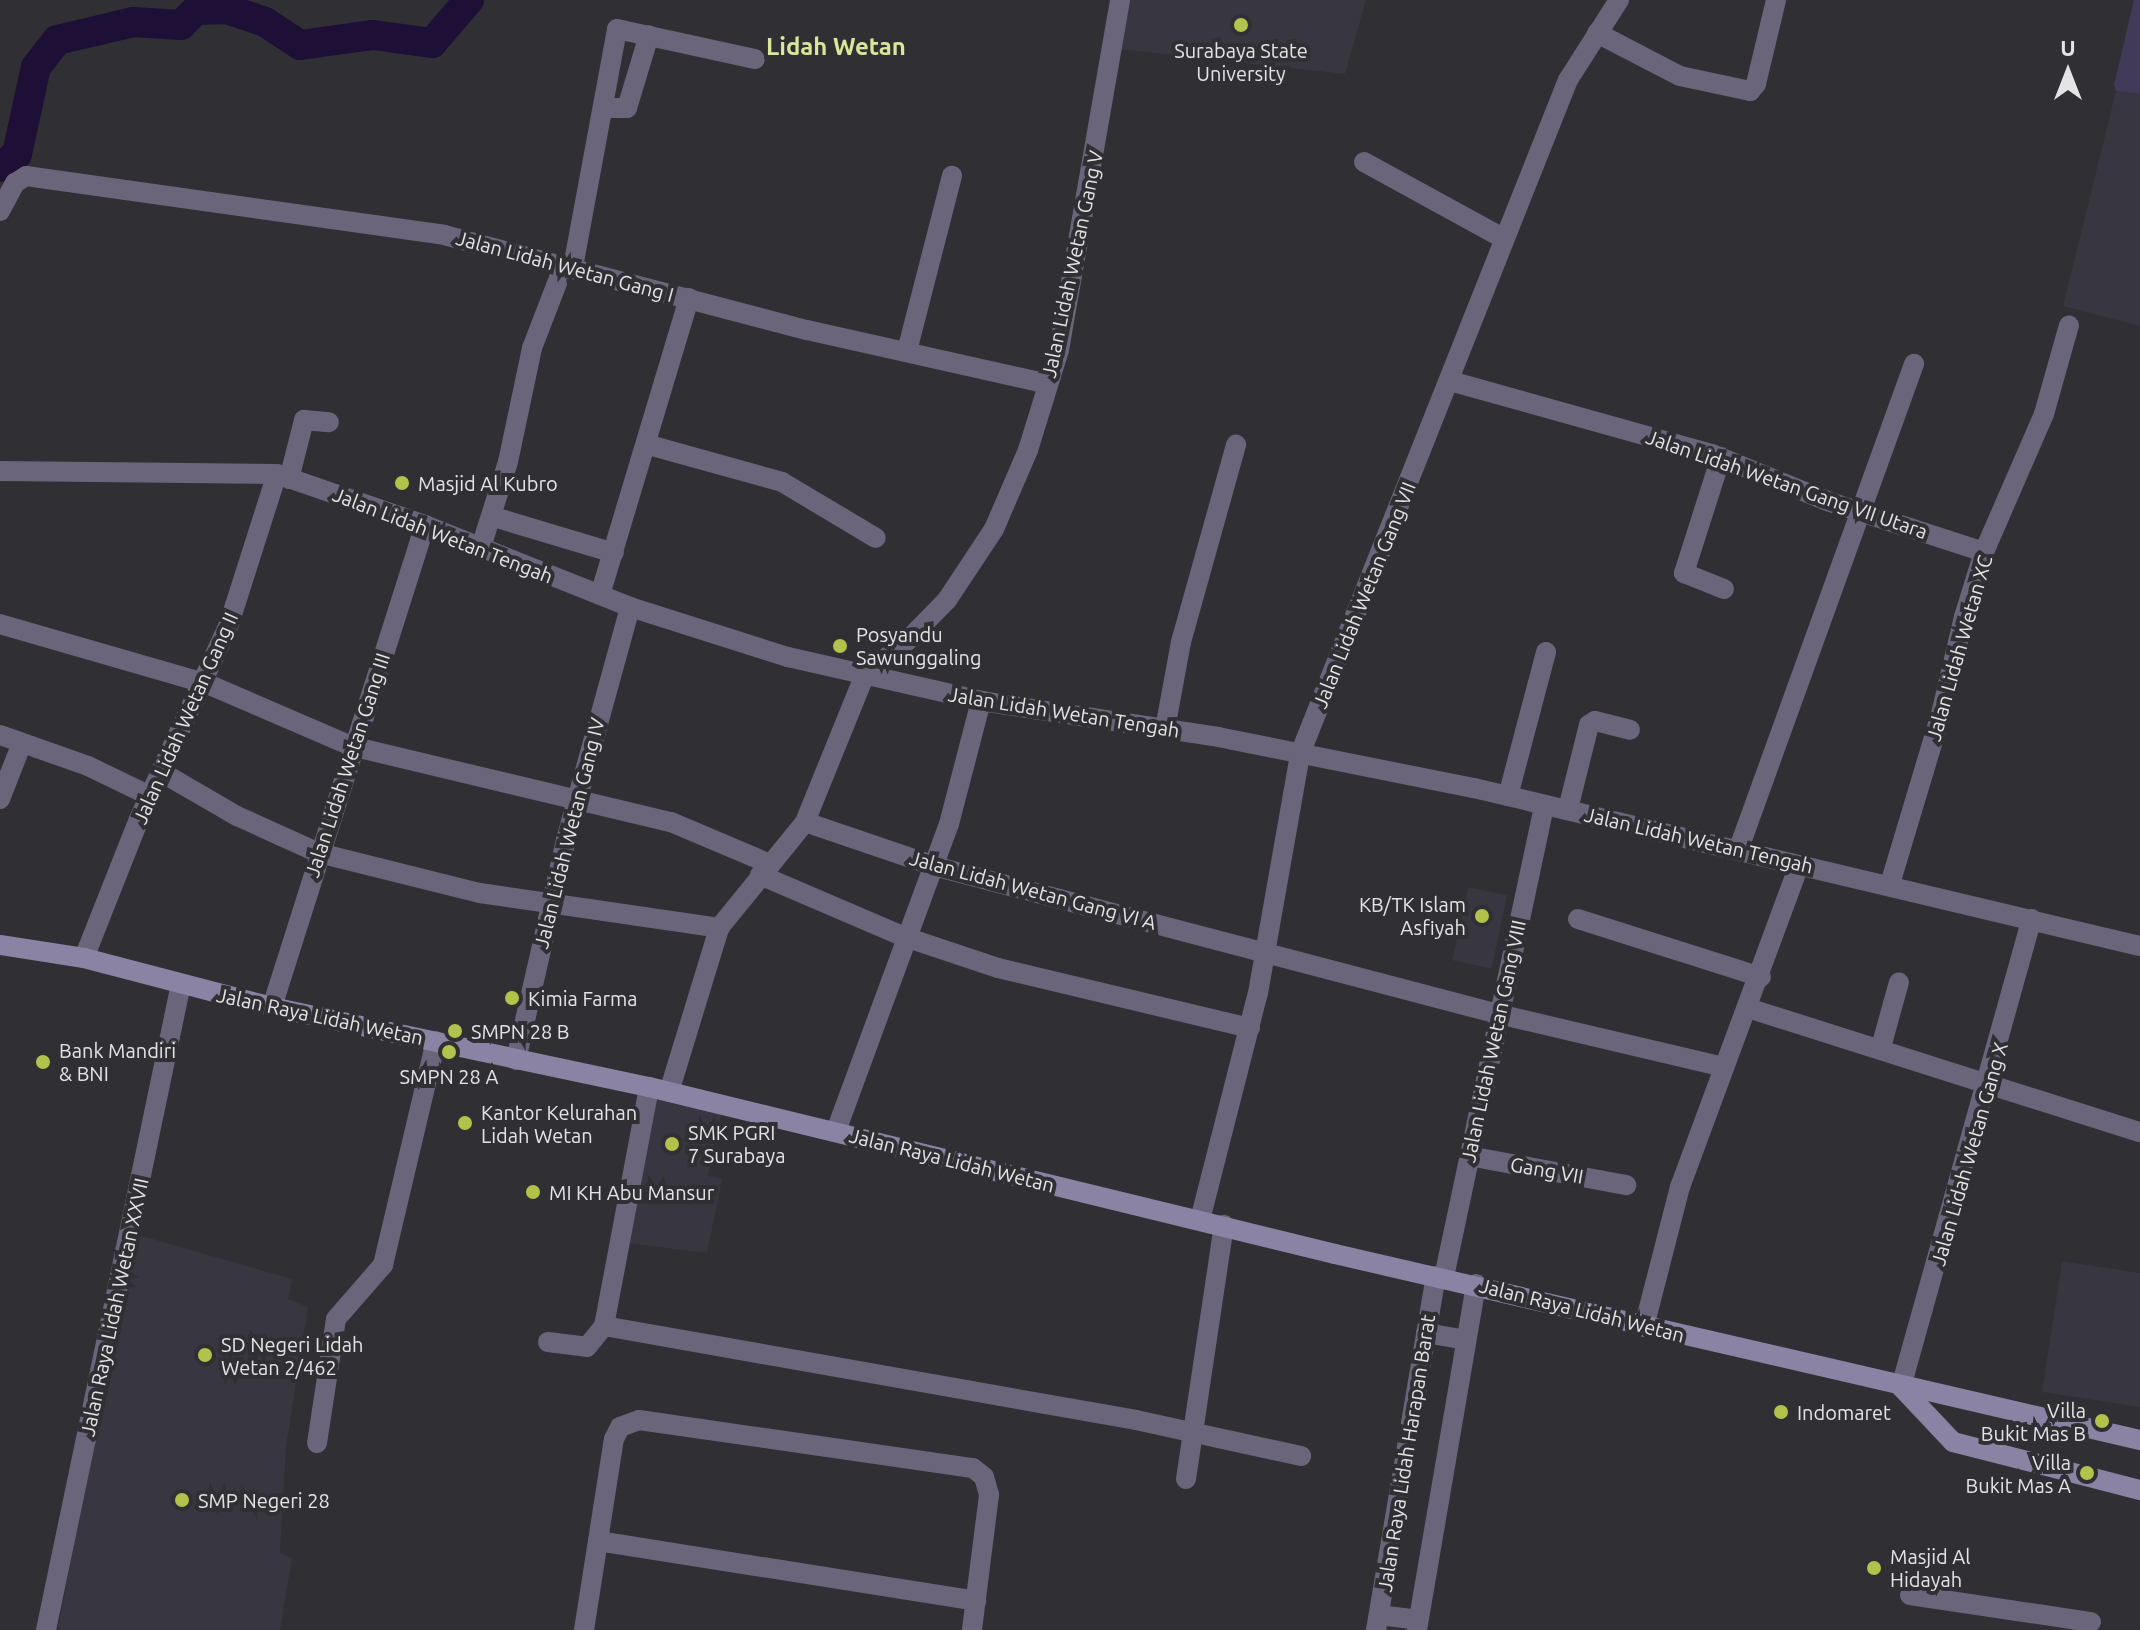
<!DOCTYPE html>
<html>
<head>
<meta charset="utf-8">
<style>
	body { margin:0 }
	#map { position:relative; width:2140px; height:1630px; overflow:hidden; background:#302f33; font-family:Ubuntu,sans-serif }
	div>[style] { position:absolute }
	.built>* { inset:0; background:#383640; transform-origin:0 0 }
	.green>* { inset:0; background:#423a59 }
	.river>* { height:30px; margin:-15px; padding:0 15px; transform-origin:15px; border-radius:15px; background:#1d0f36 }
	.street>* { height:20px; margin:-10px; padding:0 10px; transform-origin:10px; border-radius:10px; background:#6a657a }
	.secondary>* { height:20px; margin:-10px; padding:0 10px; transform-origin:10px; border-radius:10px; background:#8a83a3 }
	.dots>* { width:22px; height:22px; translate:-50% -50%; box-sizing:border-box; border:4px solid #302f33; border-radius:50% }
	span { translate:-50% -50%; white-space:nowrap; text-align:center; line-height:1.15; -webkit-text-stroke:8px #302f33; paint-order:stroke }
	.poi-label { font-size:20px; color:#e4e3e5 }
	.left { translate:0 -50%; text-align:left }
	.right { translate:-100% -50%; text-align:right }
	.street-label { font-size:20px; color:#e4e3e5 }
	.quarter-label { font-size:24px; color:#dae799; font-weight:700 }
	.north { position:absolute; left:2028px; top:32px; width:80px; height:80px; -webkit-text-stroke:6px #302f33; paint-order:stroke; rotate:0deg; font-size:22px; font-weight:700; line-height:32px; text-align:center; color:#e4e3e5 }
	.north::after { content:''; display:block; margin:auto; width:28px; height:36px; background:#e4e3e5; clip-path:polygon(50% 0,100% 100%,50% 72%,0 100%) }
</style>
</head>
<body>
<div id="map">
	<div class="built">
		<div style="clip-path:polygon(1125px 0,1366px 0,1345px 74px,1120px 49px)"></div>
		<div style="clip-path:polygon(2116px 91px,2140px 94px,2140px 326px,2063px 306px)"></div>
		<div style="left:1468px;top:887px;width:40px;height:75px;rotate:12deg"></div>
		<div style="clip-path:polygon(637px 1094px,722px 1111px,708px 1176px,722px 1179px,707px 1253px,612px 1241px)"></div>
		<div style="clip-path:polygon(132px 1233px,292px 1279px,288px 1299px,308px 1307px,286px 1447px,280px 1553px,292px 1558px,280px 1630px,58px 1630px)"></div>
		<div style="clip-path:polygon(2062px 1261px,2140px 1273px,2140px 1407px,2042px 1392px)"></div>
	</div>
	<div class="green">
		<div style="clip-path:polygon(2134px 0,2140px 0,2140px 94px,2116px 91px,2114px 85px)"></div>
	</div>
	<div class="river">
		<div style="left:0;top:167px;width:21px;rotate:-37deg"></div>
		<div style="left:17px;top:154px;width:89px;rotate:-77.7deg"></div>
		<div style="left:36px;top:67px;width:34px;rotate:-52deg"></div>
		<div style="left:57px;top:40px;width:78px;rotate:-13.3deg"></div>
		<div style="left:133px;top:22px;width:48px;rotate:3.6deg"></div>
		<div style="left:181px;top:25px;width:21px;rotate:-45deg"></div>
		<div style="left:196px;top:10px;width:31px;rotate:-2deg"></div>
		<div style="left:227px;top:9px;width:40px;rotate:18.9deg"></div>
		<div style="left:265px;top:22px;width:42px;rotate:33.3deg"></div>
		<div style="left:300px;top:45px;width:74px;rotate:-7.8deg"></div>
		<div style="left:373px;top:35px;width:60px;rotate:7.7deg"></div>
		<div style="left:432px;top:43px;width:57px;rotate:-49.3deg"></div>
	</div>
	<div class="street">
		<div style="left:1597px;top:33px;width:93px;rotate:27.4deg"></div>
		<div style="left:1680px;top:76px;width:72px;rotate:12.1deg"></div>
		<div style="left:1750px;top:91px;width:9px;rotate:-49deg"></div>
		<div style="left:1756px;top:84px;width:86px;rotate:-76.6deg"></div>
		<div style="left:604px;top:108px;width:23px"></div>
		<div style="left:627px;top:108px;width:76px;rotate:-73.2deg"></div>
		<div style="left:1364px;top:162px;width:158px;rotate:28.7deg"></div>
		<div style="left:0;top:211px;width:32px;rotate:-62deg"></div>
		<div style="left:15px;top:183px;width:13px;rotate:-32deg"></div>
		<div style="left:26px;top:176px;width:422px;rotate:8deg"></div>
		<div style="left:444px;top:235px;width:375px;rotate:14.7deg"></div>
		<div style="left:807px;top:330px;width:247px;rotate:12.6deg"></div>
		<div style="left:573px;top:267px;width:242px;rotate:-79.5deg"></div>
		<div style="left:617px;top:29px;width:141px;rotate:12.3deg"></div>
		<div style="left:907px;top:351px;width:181px;rotate:-75.6deg"></div>
		<div style="left:1450px;top:381px;width:272px;rotate:15.6deg"></div>
		<div style="left:1712px;top:454px;width:124px;rotate:22.2deg"></div>
		<div style="left:1827px;top:501px;width:165px;rotate:18deg"></div>
		<div style="left:649px;top:445px;width:138px;rotate:15.5deg"></div>
		<div style="left:782px;top:482px;width:109px;rotate:30.8deg"></div>
		<div style="left:1721px;top:457px;width:122px;rotate:107.7deg"></div>
		<div style="left:1684px;top:573px;width:43px;rotate:21.8deg"></div>
		<div style="left:0;top:471px;width:277px;rotate:0.6deg"></div>
		<div style="left:277px;top:474px;width:157px;rotate:19deg"></div>
		<div style="left:425px;top:525px;width:221px;rotate:21.8deg"></div>
		<div style="left:630px;top:607px;width:166px;rotate:17.6deg"></div>
		<div style="left:788px;top:657px;width:198px;rotate:12.8deg"></div>
		<div style="left:981px;top:701px;width:240px;rotate:8.6deg"></div>
		<div style="left:1218px;top:737px;width:261px;rotate:11.3deg"></div>
		<div style="left:1474px;top:788px;width:684px;rotate:13.35deg"></div>
		<div style="left:289px;top:479px;width:61px;rotate:-75.7deg"></div>
		<div style="left:304px;top:420px;width:25px;rotate:5deg"></div>
		<div style="left:494px;top:517px;width:125px;rotate:16.7deg"></div>
		<div style="left:481px;top:547px;width:89px;rotate:-72.4deg"></div>
		<div style="left:508px;top:462px;width:116px;rotate:-78.1deg"></div>
		<div style="left:532px;top:348px;width:89px;rotate:-68.9deg"></div>
		<div style="left:600px;top:595px;width:310px;rotate:-73.3deg"></div>
		<div style="left:0;top:624px;width:213px;rotate:16.1deg"></div>
		<div style="left:205px;top:683px;width:159px;rotate:23.3deg"></div>
		<div style="left:351px;top:746px;width:329px;rotate:13.4deg"></div>
		<div style="left:671px;top:822px;width:108px;rotate:23deg"></div>
		<div style="left:1165px;top:729px;width:88px;rotate:-79.6deg"></div>
		<div style="left:1181px;top:642px;width:205px;rotate:-74.4deg"></div>
		<div style="left:0;top:735px;width:93px;rotate:19.4deg"></div>
		<div style="left:88px;top:766px;width:69px;rotate:25.8deg"></div>
		<div style="left:161px;top:772px;width:88px;rotate:30.1deg"></div>
		<div style="left:237px;top:816px;width:90px;rotate:24.3deg"></div>
		<div style="left:319px;top:853px;width:166px;rotate:14deg"></div>
		<div style="left:480px;top:893px;width:242px;rotate:8.3deg"></div>
		<div style="left:1508px;top:796px;width:149px;rotate:-75.2deg"></div>
		<div style="left:0;top:799px;width:60px;rotate:-68.6deg"></div>
		<div style="left:1568px;top:809px;width:87px;rotate:-76deg"></div>
		<div style="left:1589px;top:725px;width:7px;rotate:-34deg"></div>
		<div style="left:1595px;top:721px;width:36px;rotate:14deg"></div>
		<div style="left:805px;top:822px;width:136px;rotate:18.8deg"></div>
		<div style="left:934px;top:866px;width:583px;rotate:14.7deg"></div>
		<div style="left:1498px;top:1014px;width:232px;rotate:13.2deg"></div>
		<div style="left:1739px;top:848px;width:515px;rotate:-70.12deg"></div>
		<div style="left:760px;top:875px;width:158px;rotate:23.2deg"></div>
		<div style="left:905px;top:937px;width:98px;rotate:18.4deg"></div>
		<div style="left:998px;top:968px;width:259px;rotate:13.4deg"></div>
		<div style="left:1890px;top:884px;width:177px;rotate:-73.3deg"></div>
		<div style="left:1941px;top:714px;width:100px;rotate:-76.7deg"></div>
		<div style="left:1964px;top:617px;width:68px;rotate:-72.9deg"></div>
		<div style="left:1984px;top:552px;width:150px;rotate:-66.5deg"></div>
		<div style="left:2044px;top:414px;width:92px;rotate:-74.3deg"></div>
		<div style="left:1578px;top:919px;width:192px;rotate:17.6deg"></div>
		<div style="left:84px;top:958px;width:149px;rotate:-68.4deg"></div>
		<div style="left:139px;top:819px;width:215px;rotate:-65.2deg"></div>
		<div style="left:229px;top:624px;width:157px;rotate:-72.3deg"></div>
		<div style="left:272px;top:1007px;width:506px;rotate:-72.39deg"></div>
		<div style="left:1748px;top:1008px;width:411px;rotate:17.6deg"></div>
		<div style="left:1881px;top:1047px;width:67px;rotate:-74.5deg"></div>
		<div style="left:516px;top:1060px;width:226px;rotate:-77.2deg"></div>
		<div style="left:566px;top:840px;width:242px;rotate:-74.6deg"></div>
		<div style="left:669px;top:1092px;width:171px;rotate:-73deg"></div>
		<div style="left:719px;top:928px;width:136px;rotate:-50.9deg"></div>
		<div style="left:805px;top:822px;width:160px;rotate:-67.9deg"></div>
		<div style="left:865px;top:674px;width:49px;rotate:-37.6deg"></div>
		<div style="left:904px;top:644px;width:62px;rotate:-45.7deg"></div>
		<div style="left:947px;top:600px;width:85px;rotate:-56.5deg"></div>
		<div style="left:994px;top:529px;width:86px;rotate:-66.7deg"></div>
		<div style="left:1028px;top:450px;width:105px;rotate:-72.8deg"></div>
		<div style="left:1059px;top:350px;width:355px;rotate:-80.1deg"></div>
		<div style="left:836px;top:1131px;width:327px;rotate:-69.8deg"></div>
		<div style="left:949px;top:824px;width:127px;rotate:-75.4deg"></div>
		<div style="left:1469px;top:1156px;width:160px;rotate:10.5deg"></div>
		<div style="left:1200px;top:1220px;width:234px;rotate:-75.7deg"></div>
		<div style="left:1258px;top:993px;width:243px;rotate:-80deg"></div>
		<div style="left:1300px;top:754px;width:725px;rotate:-68.32deg"></div>
		<div style="left:1568px;top:80px;width:95px;rotate:-57.5deg"></div>
		<div style="left:1444px;top:1277px;width:482px;rotate:-78deg"></div>
		<div style="left:604px;top:1326px;width:540px;rotate:10.02deg"></div>
		<div style="left:1136px;top:1420px;width:169px;rotate:12.3deg"></div>
		<div style="left:1644px;top:1327px;width:145px;rotate:-75.6deg"></div>
		<div style="left:1680px;top:1187px;width:343px;rotate:-69.7deg"></div>
		<div style="left:1426px;top:1333px;width:40px;rotate:10deg"></div>
		<div style="left:548px;top:1342px;width:39px;rotate:7deg"></div>
		<div style="left:587px;top:1347px;width:27px;rotate:-51deg"></div>
		<div style="left:604px;top:1326px;width:243px;rotate:-79.3deg"></div>
		<div style="left:1901px;top:1387px;width:486px;rotate:-74.4deg"></div>
		<div style="left:317px;top:1443px;width:125px;rotate:-81.3deg"></div>
		<div style="left:336px;top:1319px;width:72px;rotate:-49deg"></div>
		<div style="left:383px;top:1265px;width:230px;rotate:-76.7deg"></div>
		<div style="left:1186px;top:1479px;width:257px;rotate:-81.5deg"></div>
		<div style="left:598px;top:1541px;width:383px;rotate:9deg"></div>
		<div style="left:1910px;top:1595px;width:183px;rotate:8.5deg"></div>
		<div style="left:1379px;top:1615px;width:39px;rotate:7deg"></div>
		<div style="left:46px;top:1630px;width:660px;rotate:-78.2deg"></div>
		<div style="left:584px;top:1630px;width:193px;rotate:-81.1deg"></div>
		<div style="left:614px;top:1439px;width:13px;rotate:-63deg"></div>
		<div style="left:620px;top:1427px;width:20px;rotate:-20deg"></div>
		<div style="left:639px;top:1420px;width:337px;rotate:8.2deg"></div>
		<div style="left:973px;top:1468px;width:14px;rotate:39deg"></div>
		<div style="left:984px;top:1477px;width:19px;rotate:74deg"></div>
		<div style="left:989px;top:1495px;width:136px;rotate:97.2deg"></div>
		<div style="left:1376px;top:1630px;width:359px;rotate:-80.4deg"></div>
		<div style="left:1417px;top:1630px;width:351px;rotate:-80.3deg"></div>
	</div>
	<div class="secondary">
		<div style="left:0;top:945px;width:85px;rotate:8.8deg"></div>
		<div style="left:84px;top:958px;width:194px;rotate:14.6deg"></div>
		<div style="left:272px;top:1007px;width:385px;rotate:12deg"></div>
		<div style="left:649px;top:1087px;width:706px;rotate:13.68deg"></div>
		<div style="left:1335px;top:1254px;width:826px;rotate:13.01deg"></div>
		<div style="left:1902px;top:1388px;width:74px;rotate:46.6deg"></div>
		<div style="left:1953px;top:1442px;width:193px;rotate:14.4deg"></div>
	</div>
	<div class="dots">
		<div style="left:1241px;top:25px;background:#b3c24b"></div>
		<div style="left:402px;top:483px;background:#b3c24b"></div>
		<div style="left:840px;top:646px;background:#b3c24b"></div>
		<div style="left:1482px;top:916px;background:#b3c24b"></div>
		<div style="left:512px;top:998px;background:#b3c24b"></div>
		<div style="left:455px;top:1031px;background:#b3c24b"></div>
		<div style="left:449px;top:1052px;background:#b3c24b"></div>
		<div style="left:43px;top:1062px;background:#b3c24b"></div>
		<div style="left:465px;top:1123px;background:#b3c24b"></div>
		<div style="left:672px;top:1144px;background:#b3c24b"></div>
		<div style="left:533px;top:1192px;background:#b3c24b"></div>
		<div style="left:205px;top:1355px;background:#b3c24b"></div>
		<div style="left:1781px;top:1412px;background:#b3c24b"></div>
		<div style="left:2102px;top:1421px;background:#b3c24b"></div>
		<div style="left:2087px;top:1473px;background:#b3c24b"></div>
		<div style="left:182px;top:1500px;background:#b3c24b"></div>
		<div style="left:1874px;top:1568px;background:#b3c24b"></div>
	</div>
	<div class="poi-label">
		<span style="left:1241px;top:62px">Surabaya State<br>University</span>
		<span class="left" style="left:418px;top:483px">Masjid Al Kubro</span>
		<span class="left" style="left:856px;top:646px">Posyandu<br>Sawunggaling</span>
		<span class="right" style="left:1466px;top:916px">KB/TK Islam<br>Asfiyah</span>
		<span class="left" style="left:528px;top:998px">Kimia Farma</span>
		<span class="left" style="left:471px;top:1031px">SMPN 28 B</span>
		<span class="left" style="left:59px;top:1062px">Bank Mandiri<br>&amp; BNI</span>
		<span style="left:449px;top:1076px">SMPN 28 A</span>
		<span class="left" style="left:481px;top:1124px">Kantor Kelurahan<br>Lidah Wetan</span>
		<span class="left" style="left:688px;top:1144px">SMK PGRI<br>7 Surabaya</span>
		<span class="left" style="left:549px;top:1192px">MI KH Abu Mansur</span>
		<span class="left" style="left:221px;top:1356px">SD Negeri Lidah<br>Wetan 2/462</span>
		<span class="right" style="left:2086px;top:1422px">Villa<br>Bukit Mas B</span>
		<span class="left" style="left:1797px;top:1412px">Indomaret</span>
		<span class="right" style="left:2071px;top:1474px">Villa<br>Bukit Mas A</span>
		<span class="left" style="left:198px;top:1500px">SMP Negeri 28</span>
		<span class="left" style="left:1890px;top:1568px">Masjid Al<br>Hidayah</span>
	</div>
	<div class="street-label">
		<span style="left:1072px;top:264px;rotate:-78deg">Jalan Lidah Wetan Gang V</span>
		<span style="left:565px;top:266px;rotate:15deg">Jalan Lidah Wetan Gang I</span>
		<span style="left:1787px;top:484px;rotate:19deg">Jalan Lidah Wetan Gang VII Utara</span>
		<span style="left:443px;top:535px;rotate:21deg">Jalan Lidah Wetan Tengah</span>
		<span style="left:1364px;top:595px;rotate:-68deg">Jalan Lidah Wetan Gang VII</span>
		<span style="left:1959px;top:648px;rotate:-74deg">Jalan Lidah Wetan XC</span>
		<span style="left:1064px;top:712px;rotate:9deg">Jalan Lidah Wetan Tengah</span>
		<span style="left:185px;top:718px;rotate:-66deg">Jalan Lidah Wetan Gang II</span>
		<span style="left:347px;top:765px;rotate:-72deg">Jalan Lidah Wetan Gang III</span>
		<span style="left:569px;top:833px;rotate:-76deg">Jalan Lidah Wetan Gang IV</span>
		<span style="left:1699px;top:840px;rotate:13deg">Jalan Lidah Wetan Tengah</span>
		<span style="left:1033px;top:890px;rotate:15deg">Jalan Lidah Wetan Gang VI A</span>
		<span style="left:320px;top:1016px;rotate:12deg">Jalan Raya Lidah Wetan</span>
		<span style="left:1493px;top:1041px;rotate:-78deg">Jalan Lidah Wetan Gang VIII</span>
		<span style="left:1969px;top:1154px;rotate:-74deg">Jalan Lidah Wetan Gang X</span>
		<span style="left:952px;top:1160px;rotate:14deg">Jalan Raya Lidah Wetan</span>
		<span style="left:1547px;top:1170px;rotate:10deg">Gang VII</span>
		<span style="left:114px;top:1307px;rotate:-78deg">Jalan Raya Lidah Wetan XXVII</span>
		<span style="left:1582px;top:1310px;rotate:14deg">Jalan Raya Lidah Wetan</span>
		<span style="left:1406px;top:1453px;rotate:-81deg">Jalan Raya Lidah Harapan Barat</span>
	</div>
	<div class="quarter-label">
		<span style="left:836px;top:47px">Lidah Wetan</span>
	</div>
	<div class="north">U</div>
</div>
</body>
</html>
